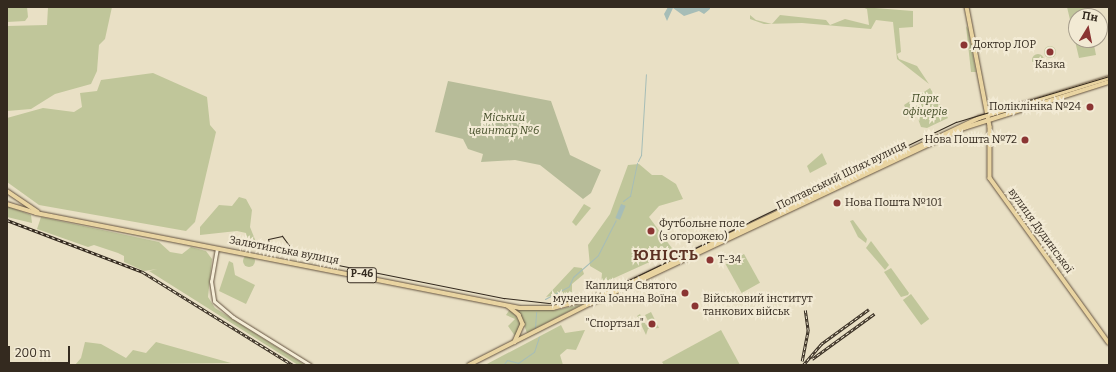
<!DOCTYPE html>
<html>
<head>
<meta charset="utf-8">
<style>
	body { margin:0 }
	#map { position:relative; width:1116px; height:372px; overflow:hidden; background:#e9e0c5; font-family:Bitter,serif }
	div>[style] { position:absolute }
	.green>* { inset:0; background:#c0c69a; transform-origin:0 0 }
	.round { border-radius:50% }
	.cemetery>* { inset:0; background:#b7bc99 }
	.water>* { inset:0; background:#a6bdb7; transform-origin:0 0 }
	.stream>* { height:1px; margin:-0.5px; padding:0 0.5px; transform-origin:0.5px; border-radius:0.5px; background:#a6bdb7 }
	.roads { filter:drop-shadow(0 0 1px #645340) drop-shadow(0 0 1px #645340) }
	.secondary>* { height:3px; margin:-1.5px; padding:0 1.5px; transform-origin:1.5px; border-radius:1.5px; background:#f5edd7 }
	.primary>* { height:3.5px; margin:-1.75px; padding:0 1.75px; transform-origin:1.75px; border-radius:1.75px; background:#e9d4a1 }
	.tram>* { height:1px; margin:-0.5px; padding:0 0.5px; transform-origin:0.5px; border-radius:0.5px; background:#342a1f }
	.rail>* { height:2.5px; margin-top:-1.25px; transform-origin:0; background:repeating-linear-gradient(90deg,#f2ead4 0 3px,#342a1f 0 6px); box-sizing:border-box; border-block:1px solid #342a1f }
	.dots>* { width:11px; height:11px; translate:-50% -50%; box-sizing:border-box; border:2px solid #f2ead4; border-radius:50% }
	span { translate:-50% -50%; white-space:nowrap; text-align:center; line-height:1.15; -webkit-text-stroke:4px #f2ead4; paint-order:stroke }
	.shield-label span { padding:1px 3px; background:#f2ead4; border:1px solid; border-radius:3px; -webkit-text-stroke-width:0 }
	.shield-label { font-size:10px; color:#342a1f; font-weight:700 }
	.poi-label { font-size:11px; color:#342a1f }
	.left { translate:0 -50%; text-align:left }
	.right { translate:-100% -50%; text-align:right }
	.park-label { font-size:11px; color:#444e28; font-style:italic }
	.street-label { font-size:11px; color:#342a1f }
	.district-label { font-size:15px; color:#5c3123; font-weight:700; letter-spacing:1px }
	.frame { position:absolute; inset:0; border:8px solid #342a1f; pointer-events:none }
	.north { position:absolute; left:1068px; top:8px; width:40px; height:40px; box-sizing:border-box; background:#f2ead4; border:1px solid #a69d8c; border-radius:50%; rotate:10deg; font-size:11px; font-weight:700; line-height:16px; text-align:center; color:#342a1f }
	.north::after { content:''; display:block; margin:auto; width:14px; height:18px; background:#8b3533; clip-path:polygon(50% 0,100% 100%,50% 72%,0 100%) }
	.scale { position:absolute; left:8px; top:346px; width:62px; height:18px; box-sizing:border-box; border:2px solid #342a1f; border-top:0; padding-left:5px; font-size:12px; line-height:14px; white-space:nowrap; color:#342a1f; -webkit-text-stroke:3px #f2ead4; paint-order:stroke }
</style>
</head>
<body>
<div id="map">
	<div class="green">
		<div style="clip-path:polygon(7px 7px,27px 7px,28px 17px,25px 21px,7px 22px)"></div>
		<div style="clip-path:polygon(48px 7px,112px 7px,105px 39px,99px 45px,97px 71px,91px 84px,55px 94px,31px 109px,7px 111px,7px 26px,47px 25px)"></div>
		<div style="clip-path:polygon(862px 7px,913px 11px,913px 27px,899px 28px,901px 52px,897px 54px,899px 59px,917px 66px,929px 84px,897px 59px,893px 22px,876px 20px,871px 29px,802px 23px,764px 24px,750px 19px,750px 15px,756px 20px,772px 24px,780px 15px,826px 20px,830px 25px,845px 19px,869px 25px,867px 9px)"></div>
		<div style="clip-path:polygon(1067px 7px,1090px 7px,1092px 16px,1076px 16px,1076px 40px,1093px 40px,1096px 55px,1079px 58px)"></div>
		<div style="clip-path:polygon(966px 26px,968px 29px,976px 72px,971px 72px)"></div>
		<div class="round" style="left:1044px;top:46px;width:12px;height:12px"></div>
		<div class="round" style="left:1032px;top:54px;width:12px;height:12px"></div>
		<div style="clip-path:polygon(153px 73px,207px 97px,210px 125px,216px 132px,195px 222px,186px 231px,39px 205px,7px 182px,7px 118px,43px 108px,74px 112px,82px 107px,80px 93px,97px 91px,101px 80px)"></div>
		<div style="clip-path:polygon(930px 88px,948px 118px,927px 128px,921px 127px,917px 116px,910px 117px,904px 105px)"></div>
		<div style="clip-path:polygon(822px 153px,827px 164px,810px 173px,807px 166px)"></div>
		<div style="clip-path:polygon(639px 164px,652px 175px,662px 175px,676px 184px,683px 199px,659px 206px,649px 217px,674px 251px,601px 284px,602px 273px,590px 266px,588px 245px,610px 214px,628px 165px)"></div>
		<div style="clip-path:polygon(239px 197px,246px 199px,252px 210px,250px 227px,256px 242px,248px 243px,246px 233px,237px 231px,200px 235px,200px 227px,219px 205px,232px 206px)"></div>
		<div style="clip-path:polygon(584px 204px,591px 208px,576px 226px,572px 222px)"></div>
		<div style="clip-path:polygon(7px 206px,31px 215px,32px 223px,7px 217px)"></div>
		<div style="clip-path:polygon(41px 217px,159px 242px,170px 252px,182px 254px,191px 247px,206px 251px,212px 259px,208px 297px,215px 308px,305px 365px,298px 365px,149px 271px,157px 269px,144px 271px,124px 262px,124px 256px,118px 253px,94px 245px,88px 247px,37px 229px)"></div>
		<div style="clip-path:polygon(853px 220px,867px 239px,866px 243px,858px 237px,850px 221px)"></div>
		<div style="clip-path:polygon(871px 241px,889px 265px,885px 270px,866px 248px)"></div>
		<div style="left:744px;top:254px;width:33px;height:21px;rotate:61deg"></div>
		<div class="round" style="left:243px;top:255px;width:12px;height:12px"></div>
		<div style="clip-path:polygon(229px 261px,233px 263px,235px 275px,255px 285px,246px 304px,219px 291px)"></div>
		<div style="clip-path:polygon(574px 267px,582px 268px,584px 274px,572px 284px,572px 292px,546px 297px)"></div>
		<div style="clip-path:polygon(891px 268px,909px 293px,908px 295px,901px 297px,884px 272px)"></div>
		<div style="left:911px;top:294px;width:31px;height:10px;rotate:54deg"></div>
		<div style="clip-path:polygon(583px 304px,527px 333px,518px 310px,557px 310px)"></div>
		<div style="clip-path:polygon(510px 309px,522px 324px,515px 336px,508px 326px,515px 319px,506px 315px)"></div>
		<div style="clip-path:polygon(651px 312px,659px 328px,648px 329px,646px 335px,637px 316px,640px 314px,646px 325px,649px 323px,645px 315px)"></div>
		<div style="clip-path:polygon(561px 325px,565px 333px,585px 330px,576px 350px,567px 349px,560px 355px,563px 365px,485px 365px)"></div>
		<div style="clip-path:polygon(721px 330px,740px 365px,664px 365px,662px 362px)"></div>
		<div style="clip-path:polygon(85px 342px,101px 344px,126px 358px,133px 350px,146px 353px,156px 342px,231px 363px,75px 365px,81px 358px)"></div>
	</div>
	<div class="cemetery">
		<div style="clip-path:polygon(448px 81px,551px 101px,570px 155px,601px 170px,591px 193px,583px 199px,540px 165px,515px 160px,481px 162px,483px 154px,468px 149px,463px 139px,435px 132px)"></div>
	</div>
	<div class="water">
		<div style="clip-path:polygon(668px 7px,710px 7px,710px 9px,704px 14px,699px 11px,684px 16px,673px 8px,667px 21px,664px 14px)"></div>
		<div style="left:621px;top:204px;width:5px;height:15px;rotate:22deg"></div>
	</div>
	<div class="stream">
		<div style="left:638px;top:161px;width:7px;rotate:-63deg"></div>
		<div style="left:641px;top:155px;width:81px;rotate:-86.5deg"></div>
		<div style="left:623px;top:201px;width:9px;rotate:-36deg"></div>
		<div style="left:630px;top:196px;width:34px;rotate:-78deg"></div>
		<div style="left:545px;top:299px;width:27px;rotate:-28deg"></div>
		<div style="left:569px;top:286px;width:10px;rotate:-66deg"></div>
		<div style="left:573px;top:277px;width:33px;rotate:-41deg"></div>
		<div style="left:598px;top:255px;width:39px;rotate:-63deg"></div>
		<div style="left:535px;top:328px;width:16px;rotate:-86deg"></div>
		<div style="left:494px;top:365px;width:9px"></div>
		<div style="left:503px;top:365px;width:6px;rotate:-51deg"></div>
		<div style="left:507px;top:360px;width:11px;rotate:15deg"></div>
		<div style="left:518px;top:363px;width:19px;rotate:-35deg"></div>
		<div style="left:534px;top:352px;width:16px;rotate:-72deg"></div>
	</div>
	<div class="roads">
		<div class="secondary">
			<div style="left:217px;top:248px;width:34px;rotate:100deg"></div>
			<div style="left:211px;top:281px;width:20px;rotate:81deg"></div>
			<div style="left:214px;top:301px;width:25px;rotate:40deg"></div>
			<div style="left:233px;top:317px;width:91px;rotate:31.9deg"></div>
		</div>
		<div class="primary">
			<div style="left:967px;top:7px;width:122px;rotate:79.1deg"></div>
			<div style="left:990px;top:127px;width:51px;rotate:90deg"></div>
			<div style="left:990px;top:178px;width:203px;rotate:54.2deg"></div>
			<div style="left:7px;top:191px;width:37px;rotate:34deg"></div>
			<div style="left:7px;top:204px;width:30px;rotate:17deg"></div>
			<div style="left:36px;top:213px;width:493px;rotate:11.1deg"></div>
			<div style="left:520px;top:308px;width:33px"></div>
			<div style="left:553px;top:308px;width:52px;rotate:-14.6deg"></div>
			<div style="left:603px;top:295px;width:416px;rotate:-25.2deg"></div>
			<div style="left:979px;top:118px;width:136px;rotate:-17.1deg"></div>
			<div style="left:590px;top:304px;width:413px;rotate:-25.2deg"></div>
			<div style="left:964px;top:128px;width:152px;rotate:-17.6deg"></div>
			<div style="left:508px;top:306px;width:14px;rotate:39deg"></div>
			<div style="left:519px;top:315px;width:10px;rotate:66deg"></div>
			<div style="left:523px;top:324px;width:20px;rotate:114deg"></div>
			<div style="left:469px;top:365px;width:137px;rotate:-26.9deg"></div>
		</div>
	</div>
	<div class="tram">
		<div style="left:296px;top:255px;width:24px;rotate:-126deg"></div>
		<div style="left:282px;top:236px;width:14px;rotate:168deg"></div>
		<div style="left:268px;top:239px;width:14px;rotate:69deg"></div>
		<div style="left:273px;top:252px;width:236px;rotate:11.3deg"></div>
		<div style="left:504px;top:298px;width:45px;rotate:6.3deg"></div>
		<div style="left:549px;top:303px;width:28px;rotate:-6deg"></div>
		<div style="left:577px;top:300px;width:60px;rotate:-21.4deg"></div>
		<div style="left:633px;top:278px;width:359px;rotate:-25.8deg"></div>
		<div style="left:956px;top:122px;width:160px;rotate:-16.7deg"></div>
	</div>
	<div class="rail">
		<div style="left:7px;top:220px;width:146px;rotate:20.9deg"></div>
		<div style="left:143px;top:272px;width:176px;rotate:31.8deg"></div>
		<div style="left:812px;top:359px;width:77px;rotate:-36deg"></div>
		<div style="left:802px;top:361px;width:31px;rotate:-79deg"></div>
		<div style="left:808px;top:331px;width:21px;rotate:-98deg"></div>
		<div style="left:803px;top:365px;width:28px;rotate:-49deg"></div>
		<div style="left:821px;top:344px;width:59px;rotate:-36.1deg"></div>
	</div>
	<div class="dots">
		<div style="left:964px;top:45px;background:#8b3533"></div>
		<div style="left:1050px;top:52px;background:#8b3533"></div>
		<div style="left:1090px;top:107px;background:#8b3533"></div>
		<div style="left:1025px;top:140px;background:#8b3533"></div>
		<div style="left:837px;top:203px;background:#8b3533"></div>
		<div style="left:651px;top:231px;background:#8b3533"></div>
		<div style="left:710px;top:260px;background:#8b3533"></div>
		<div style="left:685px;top:293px;background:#8b3533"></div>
		<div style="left:695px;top:306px;background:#8b3533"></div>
		<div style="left:652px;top:324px;background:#8b3533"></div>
	</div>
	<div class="shield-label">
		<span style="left:362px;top:275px">Р-46</span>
	</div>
	<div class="poi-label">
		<span class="left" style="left:973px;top:45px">Доктор ЛОР</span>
		<span style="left:1050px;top:65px">Казка</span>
		<span class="right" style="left:1081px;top:107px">Поліклініка №24</span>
		<span class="right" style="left:1017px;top:140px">Нова Пошта №72</span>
		<span class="left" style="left:845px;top:203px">Нова Пошта №101</span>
		<span class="left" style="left:659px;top:231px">Футбольне поле<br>(з огорожею)</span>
		<span class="left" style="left:718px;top:260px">T-34</span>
		<span class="right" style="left:677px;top:293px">Каплиця Святого<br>мученика Іоанна Воїна</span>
		<span class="left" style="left:703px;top:306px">Військовий інститут<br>танкових військ</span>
		<span class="right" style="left:644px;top:324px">"Спортзал"</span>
	</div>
	<div class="park-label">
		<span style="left:925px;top:106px">Парк<br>офіцерів</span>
		<span style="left:504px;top:125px">Міський<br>цвинтар №6</span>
	</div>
	<div class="street-label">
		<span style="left:842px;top:176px;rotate:-26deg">Полтавський Шлях вулиця</span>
		<span style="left:1040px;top:231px;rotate:54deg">вулиця Дудинської</span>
		<span style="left:284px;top:251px;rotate:11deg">Залютинська вулиця</span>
	</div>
	<div class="district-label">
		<span style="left:666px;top:256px">ЮНІСТЬ</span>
	</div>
	<div class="frame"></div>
	<div class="north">Пн</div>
	<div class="scale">200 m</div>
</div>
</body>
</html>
